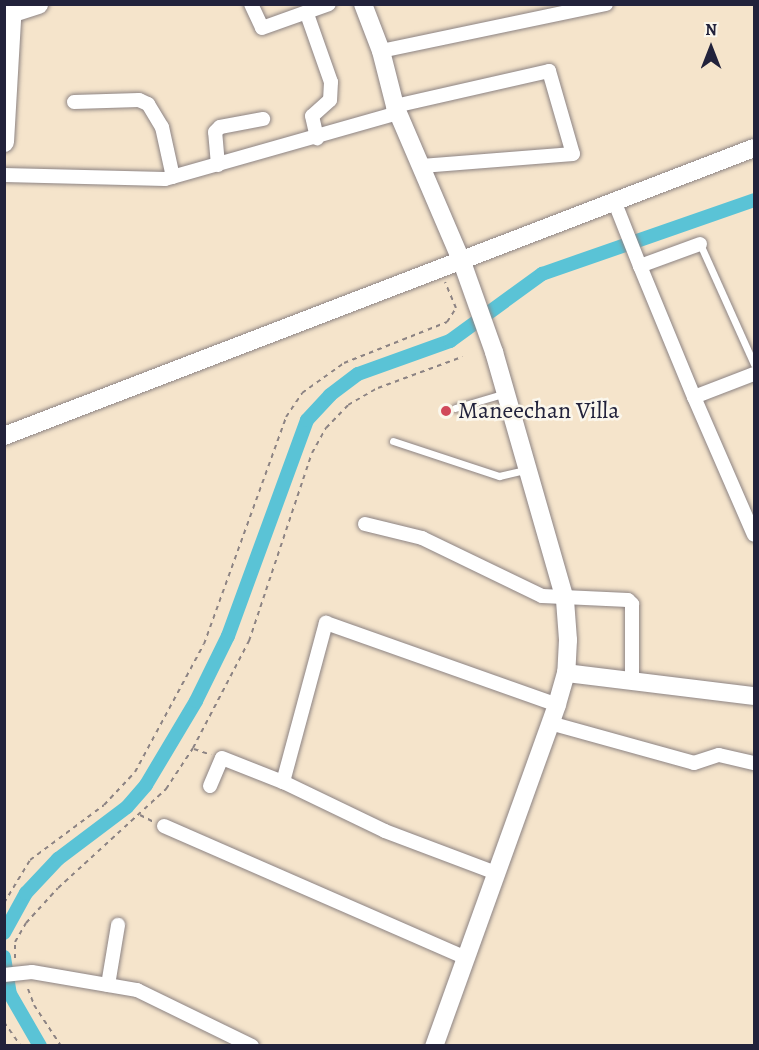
<!DOCTYPE html>
<html>
<head>
<meta charset="utf-8">
<style>
	body { margin:0 }
	#map { position:relative; width:759px; height:1050px; overflow:hidden; background:#f5e4cb; font-family:Alegreya,serif }
	div>[style] { position:absolute }
	.canal>* { height:14px; margin:-7px; padding:0 7px; transform-origin:7px; border-radius:7px; background:#5ac3d6 }
	.path>* { height:2px; margin-top:-1px; transform-origin:0; background:repeating-linear-gradient(90deg,#8c8383 0 4.5px,transparent 0 9px) }
	.roads { filter:drop-shadow(0 0 2px #8c8383) drop-shadow(0 0 2px #8c8383) }
	.service>* { height:7px; margin:-3.5px; padding:0 3.5px; transform-origin:3.5px; border-radius:3.5px; background:#fff }
	.minor>* { height:14px; margin:-7px; padding:0 7px; transform-origin:7px; border-radius:7px; background:#fff }
	.tertiary>* { height:18px; margin:-9px; padding:0 9px; transform-origin:9px; border-radius:9px; background:#fff }
	.secondary>* { height:20px; margin:-10px; padding:0 10px; transform-origin:10px; border-radius:10px; background:#fff }
	.dots>* { width:16px; height:16px; translate:-50% -50%; box-sizing:border-box; border:3px solid #fbf7ec; border-radius:50% }
	span { translate:-50% -50%; white-space:nowrap; text-align:center; line-height:1.15; -webkit-text-stroke:5px #fbf7ec; paint-order:stroke }
	.poi-label { font-size:24px; color:#22223b }
	.left { translate:0 -50%; text-align:left }
	.frame { position:absolute; inset:0; border:6px solid #22223b; pointer-events:none }
	.north { position:absolute; left:681px; top:18px; width:60px; height:60px; -webkit-text-stroke:4px #fbf7ec; paint-order:stroke; rotate:0deg; font-size:16px; font-weight:700; line-height:24px; text-align:center; color:#22223b }
	.north::after { content:''; display:block; margin:auto; width:21px; height:27px; background:#22223b; clip-path:polygon(50% 0,100% 100%,50% 72%,0 100%) }
</style>
</head>
<body>
<div id="map">
	<div class="canal">
		<div style="left:4px;top:933px;width:46px;rotate:-61.2deg"></div>
		<div style="left:26px;top:893px;width:47px;rotate:-46.7deg"></div>
		<div style="left:58px;top:859px;width:86px;rotate:-37deg"></div>
		<div style="left:127px;top:807px;width:29px;rotate:-49deg"></div>
		<div style="left:146px;top:785px;width:98px;rotate:-59.2deg"></div>
		<div style="left:196px;top:701px;width:72px;rotate:-63.8deg"></div>
		<div style="left:228px;top:636px;width:230px;rotate:-69.9deg"></div>
		<div style="left:307px;top:420px;width:34px;rotate:-47deg"></div>
		<div style="left:330px;top:395px;width:35px;rotate:-37deg"></div>
		<div style="left:358px;top:374px;width:98px;rotate:-19.7deg"></div>
		<div style="left:450px;top:341px;width:114px;rotate:-36.1deg"></div>
		<div style="left:542px;top:274px;width:225px;rotate:-19.2deg"></div>
		<div style="left:4px;top:957px;width:37px;rotate:81deg"></div>
		<div style="left:10px;top:994px;width:60px;rotate:60deg"></div>
	</div>
	<div class="path">
		<div style="left:194px;top:749px;width:18px;rotate:19deg"></div>
		<div style="left:140px;top:815px;width:16px;rotate:27deg"></div>
		<div style="left:4px;top:903px;width:50px;rotate:-58.8deg"></div>
		<div style="left:30px;top:860px;width:92px;rotate:-36.6deg"></div>
		<div style="left:104px;top:805px;width:45px;rotate:-46.8deg"></div>
		<div style="left:135px;top:772px;width:145px;rotate:-61.7deg"></div>
		<div style="left:204px;top:644px;width:241px;rotate:-70.1deg"></div>
		<div style="left:286px;top:417px;width:29px;rotate:-56deg"></div>
		<div style="left:302px;top:393px;width:52px;rotate:-35.5deg"></div>
		<div style="left:344px;top:363px;width:111px;rotate:-21.7deg"></div>
		<div style="left:447px;top:322px;width:17px;rotate:-57deg"></div>
		<div style="left:456px;top:308px;width:28px;rotate:-113deg"></div>
		<div style="left:15px;top:958px;width:16px;rotate:-90deg"></div>
		<div style="left:15px;top:942px;width:22px;rotate:-60deg"></div>
		<div style="left:26px;top:923px;width:47px;rotate:-47.6deg"></div>
		<div style="left:58px;top:888px;width:147px;rotate:-42.5deg"></div>
		<div style="left:166px;top:789px;width:49px;rotate:-56.6deg"></div>
		<div style="left:193px;top:748px;width:121px;rotate:-62.4deg"></div>
		<div style="left:249px;top:641px;width:198px;rotate:-71.5deg"></div>
		<div style="left:312px;top:453px;width:29px;rotate:-61deg"></div>
		<div style="left:326px;top:428px;width:32px;rotate:-46deg"></div>
		<div style="left:348px;top:405px;width:34px;rotate:-30deg"></div>
		<div style="left:378px;top:388px;width:90px;rotate:-20.3deg"></div>
		<div style="left:28px;top:989px;width:17px;rotate:69deg"></div>
		<div style="left:34px;top:1005px;width:49px;rotate:56.6deg"></div>
		<div style="left:4px;top:1022px;width:29px;rotate:55deg"></div>
	</div>
	<div class="roads">
		<div class="service">
			<div style="left:700px;top:244px;width:132px;rotate:65.8deg"></div>
			<div style="left:455px;top:408px;width:50px;rotate:-16.3deg"></div>
			<div style="left:393px;top:441px;width:112px;rotate:18.3deg"></div>
			<div style="left:499px;top:476px;width:27px;rotate:-13deg"></div>
		</div>
		<div class="minor">
			<div style="left:251px;top:4px;width:26px;rotate:65deg"></div>
			<div style="left:262px;top:28px;width:71px;rotate:-19.7deg"></div>
			<div style="left:307px;top:14px;width:72px;rotate:70.6deg"></div>
			<div style="left:331px;top:82px;width:18px;rotate:93deg"></div>
			<div style="left:330px;top:100px;width:24px;rotate:138deg"></div>
			<div style="left:312px;top:116px;width:23px;rotate:77deg"></div>
			<div style="left:381px;top:51px;width:230px;rotate:-11.8deg"></div>
			<div style="left:74px;top:102px;width:65px;rotate:-1.8deg"></div>
			<div style="left:139px;top:100px;width:10px;rotate:24deg"></div>
			<div style="left:148px;top:104px;width:27px;rotate:59deg"></div>
			<div style="left:162px;top:127px;width:51px;rotate:77.6deg"></div>
			<div style="left:395px;top:106px;width:158px;rotate:-12.8deg"></div>
			<div style="left:549px;top:71px;width:86px;rotate:73.9deg"></div>
			<div style="left:573px;top:154px;width:152px;rotate:175.5deg"></div>
			<div style="left:218px;top:165px;width:33px;rotate:-95deg"></div>
			<div style="left:215px;top:132px;width:7px;rotate:-45deg"></div>
			<div style="left:220px;top:127px;width:44px;rotate:-10.5deg"></div>
			<div style="left:4px;top:175px;width:161px;rotate:1.4deg"></div>
			<div style="left:165px;top:179px;width:242px;rotate:-15.8deg"></div>
			<div style="left:615px;top:203px;width:68px;rotate:68.4deg"></div>
			<div style="left:700px;top:244px;width:64px;rotate:159.9deg"></div>
			<div style="left:640px;top:266px;width:142px;rotate:67.6deg"></div>
			<div style="left:694px;top:397px;width:64px;rotate:-21deg"></div>
			<div style="left:694px;top:397px;width:150px;rotate:66.5deg"></div>
			<div style="left:365px;top:524px;width:59px;rotate:13.8deg"></div>
			<div style="left:422px;top:538px;width:133px;rotate:25.8deg"></div>
			<div style="left:542px;top:596px;width:86px;rotate:2.7deg"></div>
			<div style="left:628px;top:600px;width:6px;rotate:45deg"></div>
			<div style="left:632px;top:604px;width:77px;rotate:90deg"></div>
			<div style="left:550px;top:723px;width:149px;rotate:15.5deg"></div>
			<div style="left:694px;top:763px;width:26px;rotate:-18deg"></div>
			<div style="left:719px;top:755px;width:36px;rotate:13deg"></div>
			<div style="left:210px;top:786px;width:30px;rotate:-67deg"></div>
			<div style="left:222px;top:758px;width:66px;rotate:21.5deg"></div>
			<div style="left:164px;top:826px;width:330px;rotate:23.6deg"></div>
			<div style="left:496px;top:873px;width:119px;rotate:-159.3deg"></div>
			<div style="left:385px;top:831px;width:113px;rotate:-154.3deg"></div>
			<div style="left:283px;top:782px;width:165px;rotate:-74.9deg"></div>
			<div style="left:326px;top:623px;width:245px;rotate:19.5deg"></div>
			<div style="left:4px;top:975px;width:28px;rotate:-6deg"></div>
			<div style="left:32px;top:972px;width:107px;rotate:9.7deg"></div>
			<div style="left:137px;top:990px;width:128px;rotate:26deg"></div>
			<div style="left:108px;top:985px;width:61px;rotate:-80.5deg"></div>
		</div>
		<div class="tertiary">
			<div style="left:363px;top:4px;width:50px;rotate:69deg"></div>
			<div style="left:381px;top:51px;width:57px;rotate:75.7deg"></div>
			<div style="left:395px;top:106px;width:170px;rotate:66.8deg"></div>
			<div style="left:462px;top:262px;width:96px;rotate:70.4deg"></div>
			<div style="left:494px;top:352px;width:258px;rotate:74deg"></div>
			<div style="left:565px;top:600px;width:40px;rotate:85.7deg"></div>
			<div style="left:568px;top:640px;width:33px;rotate:93deg"></div>
			<div style="left:566px;top:673px;width:33px;rotate:106deg"></div>
			<div style="left:557px;top:705px;width:363px;rotate:109.8deg"></div>
			<div style="left:4px;top:436px;width:803px;rotate:-21.01deg"></div>
			<div style="left:566px;top:673px;width:189px;rotate:7deg"></div>
		</div>
		<div class="secondary">
			<div style="left:4px;top:15px;width:36px;rotate:-18deg"></div>
			<div style="left:4px;top:142px;width:138px;rotate:-86.7deg"></div>
		</div>
	</div>
	<div class="dots">
		<div style="left:446px;top:411px;background:#d1495b"></div>
	</div>
	<div class="poi-label">
		<span class="left" style="left:458px;top:411px">Maneechan Villa</span>
	</div>
	<div class="frame"></div>
	<div class="north">N</div>
</div>
</body>
</html>
